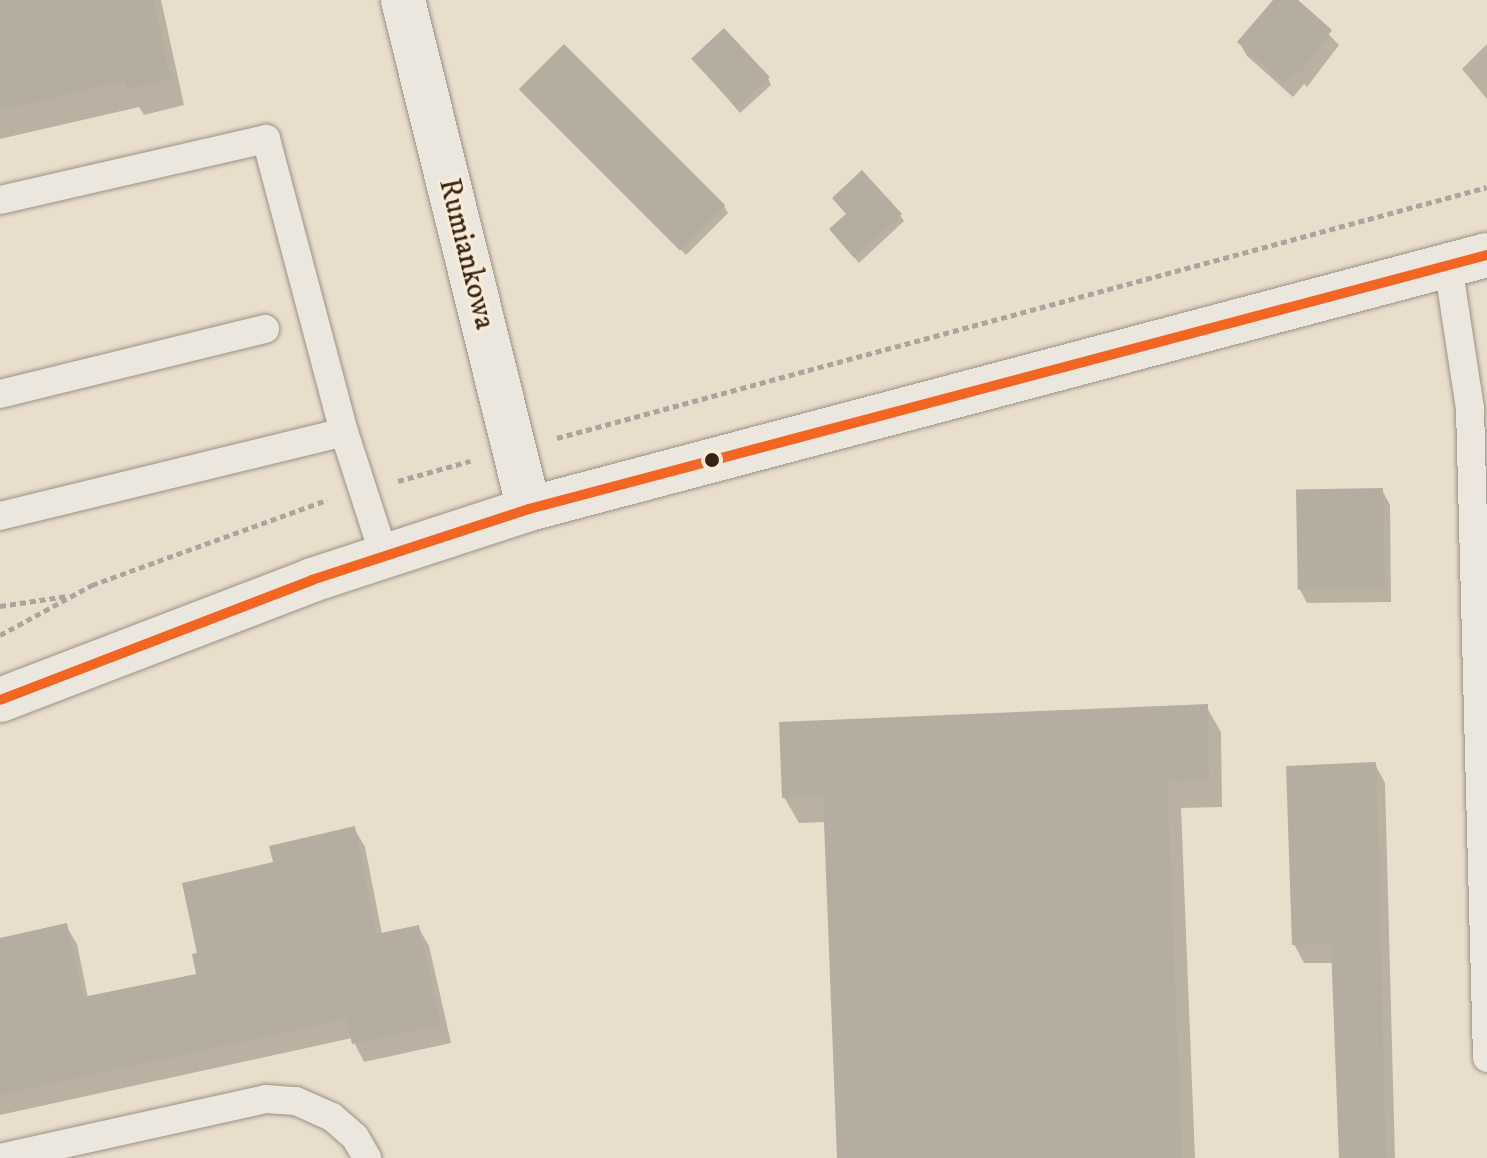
<!DOCTYPE html>
<html>
<head>
<meta charset="utf-8">
<style>
	body { margin:0 }
	#map { position:relative; width:1487px; height:1158px; overflow:hidden; background:#e9decc; font-family:"IM FELL DW Pica",serif }
	div>[style] { position:absolute }
	.shadow>* { inset:0; background:#0003 }
	.building>* { inset:0; background:#b6ada1; transform-origin:0 0 }
	.path>* { height:5px; margin-top:-2.5px; transform-origin:0; background:repeating-linear-gradient(90deg,#aba59d 0 6px,transparent 0 10px) }
	.roads { filter:drop-shadow(0 0 2px #9b9286) drop-shadow(0 0 2px #9b9286) }
	.lane>* { height:28px; margin:-14px; padding:0 14px; transform-origin:14px; border-radius:14px; background:#ece7de }
	.street>* { height:44px; margin:-22px; padding:0 22px; transform-origin:22px; border-radius:22px; background:#ece7de }
	.secondary>* { height:44px; margin:-22px; padding:0 22px; transform-origin:22px; border-radius:22px; background:#ece7de }
	.bus-1>* { height:10px; margin:-5px; padding:0 5px; transform-origin:5px; border-radius:5px; background:#f26522 }
	.dots>* { width:22px; height:22px; translate:-50% -50%; box-sizing:border-box; border:4px solid #f8ecd6; border-radius:50% }
	span { translate:-50% -50%; white-space:nowrap; text-align:center; line-height:1.15; -webkit-text-stroke:6px #f8ecd6; paint-order:stroke }
	.street-label { font-size:30px; color:#382517 }
</style>
</head>
<body>
<div id="map">
	<div class="shadow">
		<div style="clip-path:polygon(0 0,161px 0,184px 105px,144px 115px,139px 107px,0 139px)"></div>
		<div style="clip-path:polygon(1276px 0,1295px 0,1339px 45px,1307px 87px,1304px 84px,1293px 97px,1247px 56px,1239px 42px)"></div>
		<div style="clip-path:polygon(1487px 44px,1487px 99px,1462px 69px)"></div>
		<div style="clip-path:polygon(693px 59px,768px 78px,771px 85px,740px 113px)"></div>
		<div style="clip-path:polygon(522px 89px,724px 206px,728px 213px,686px 255px)"></div>
		<div style="clip-path:polygon(848px 215px,900px 215px,904px 221px,859px 263px,831px 230px)"></div>
		<div style="clip-path:polygon(1382px 490px,1390px 505px,1391px 602px,1307px 603px,1299px 588px)"></div>
		<div style="clip-path:polygon(1206px 706px,1221px 732px,1222px 807px,1181px 808px,1195px 1158px,839px 1158px,826px 822px,799px 823px,784px 797px)"></div>
		<div style="clip-path:polygon(1375px 764px,1385px 783px,1395px 1158px,1340px 1158px,1334px 963px,1304px 963px,1294px 944px)"></div>
		<div style="clip-path:polygon(354px 828px,365px 847px,382px 934px,418px 927px,429px 946px,451px 1043px,364px 1062px,352px 1038px,0 1115px,0 940px,66px 926px,77px 944px,88px 998px,198px 975px,199px 955px,275px 864px)"></div>
	</div>
	<div class="building">
		<div style="clip-path:polygon(0 0,153px 0,171px 79px,127px 90px,125px 81px,0 110px)"></div>
		<div style="clip-path:polygon(1273px 0,1298px 0,1332px 30px,1299px 75px,1295px 71px,1284px 84px,1237px 42px)"></div>
		<div style="left:724px;top:28px;width:67px;height:45px;rotate:47deg"></div>
		<div style="left:564px;top:44px;width:228px;height:64px;rotate:45deg"></div>
		<div style="clip-path:polygon(862px 170px,902px 214px,854px 258px,829px 229px,846px 214px,832px 198px)"></div>
		<div style="left:1383px;top:488px;width:100px;height:87px;rotate:89deg"></div>
		<div style="clip-path:polygon(1208px 704px,1209px 781px,1167px 782px,1182px 1158px,837px 1158px,823px 796px,782px 798px,779px 722px)"></div>
		<div style="clip-path:polygon(1376px 762px,1386px 1158px,1339px 1158px,1331px 945px,1292px 945px,1286px 766px)"></div>
		<div style="clip-path:polygon(355px 826px,376px 934px,419px 925px,441px 1025px,352px 1044px,346px 1019px,0 1095px,0 938px,67px 923px,83px 997px,196px 974px,192px 954px,197px 953px,182px 883px,273px 862px,269px 846px)"></div>
	</div>
	<div class="path">
		<div style="left:557px;top:438px;width:963px;rotate:-15.1deg"></div>
		<div style="left:398px;top:481px;width:75px;rotate:-15.5deg"></div>
		<div style="left:0;top:606px;width:68px;rotate:-8.5deg"></div>
		<div style="left:0;top:635px;width:105px;rotate:-28.5deg"></div>
		<div style="left:92px;top:585px;width:250px;rotate:-19.9deg"></div>
	</div>
	<div class="roads">
		<div class="lane">
			<div style="left:0;top:200px;width:273px;rotate:-12.9deg"></div>
			<div style="left:266px;top:139px;width:303px;rotate:75.1deg"></div>
			<div style="left:344px;top:432px;width:129px;rotate:72deg"></div>
			<div style="left:1448px;top:265px;width:145px;rotate:81.3deg"></div>
			<div style="left:1470px;top:408px;width:650px;rotate:88.5deg"></div>
			<div style="left:0;top:394px;width:273px;rotate:-13.8deg"></div>
			<div style="left:0;top:516px;width:354px;rotate:-13.7deg"></div>
			<div style="left:0;top:1158px;width:272px;rotate:-12.5deg"></div>
			<div style="left:266px;top:1099px;width:30px;rotate:4deg"></div>
			<div style="left:296px;top:1101px;width:39px;rotate:24deg"></div>
			<div style="left:332px;top:1117px;width:30px;rotate:41deg"></div>
			<div style="left:355px;top:1137px;width:24px;rotate:60deg"></div>
		</div>
		<div class="street">
			<div style="left:403px;top:0;width:524px;rotate:76.1deg"></div>
		</div>
		<div class="secondary">
			<div style="left:0;top:700px;width:334px;rotate:-21deg"></div>
			<div style="left:312px;top:580px;width:228px;rotate:-18.1deg"></div>
			<div style="left:529px;top:509px;width:991px;rotate:-14.85deg"></div>
		</div>
	</div>
	<div class="bus-1">
		<div style="left:0;top:700px;width:334px;rotate:-21deg"></div>
		<div style="left:312px;top:580px;width:228px;rotate:-18.1deg"></div>
		<div style="left:529px;top:509px;width:991px;rotate:-14.85deg"></div>
	</div>
	<div class="dots">
		<div style="left:712px;top:460px;background:#382517"></div>
	</div>
	<div class="street-label">
		<span style="left:466px;top:254px;rotate:76deg">Rumiankowa</span>
	</div>
</div>
</body>
</html>
